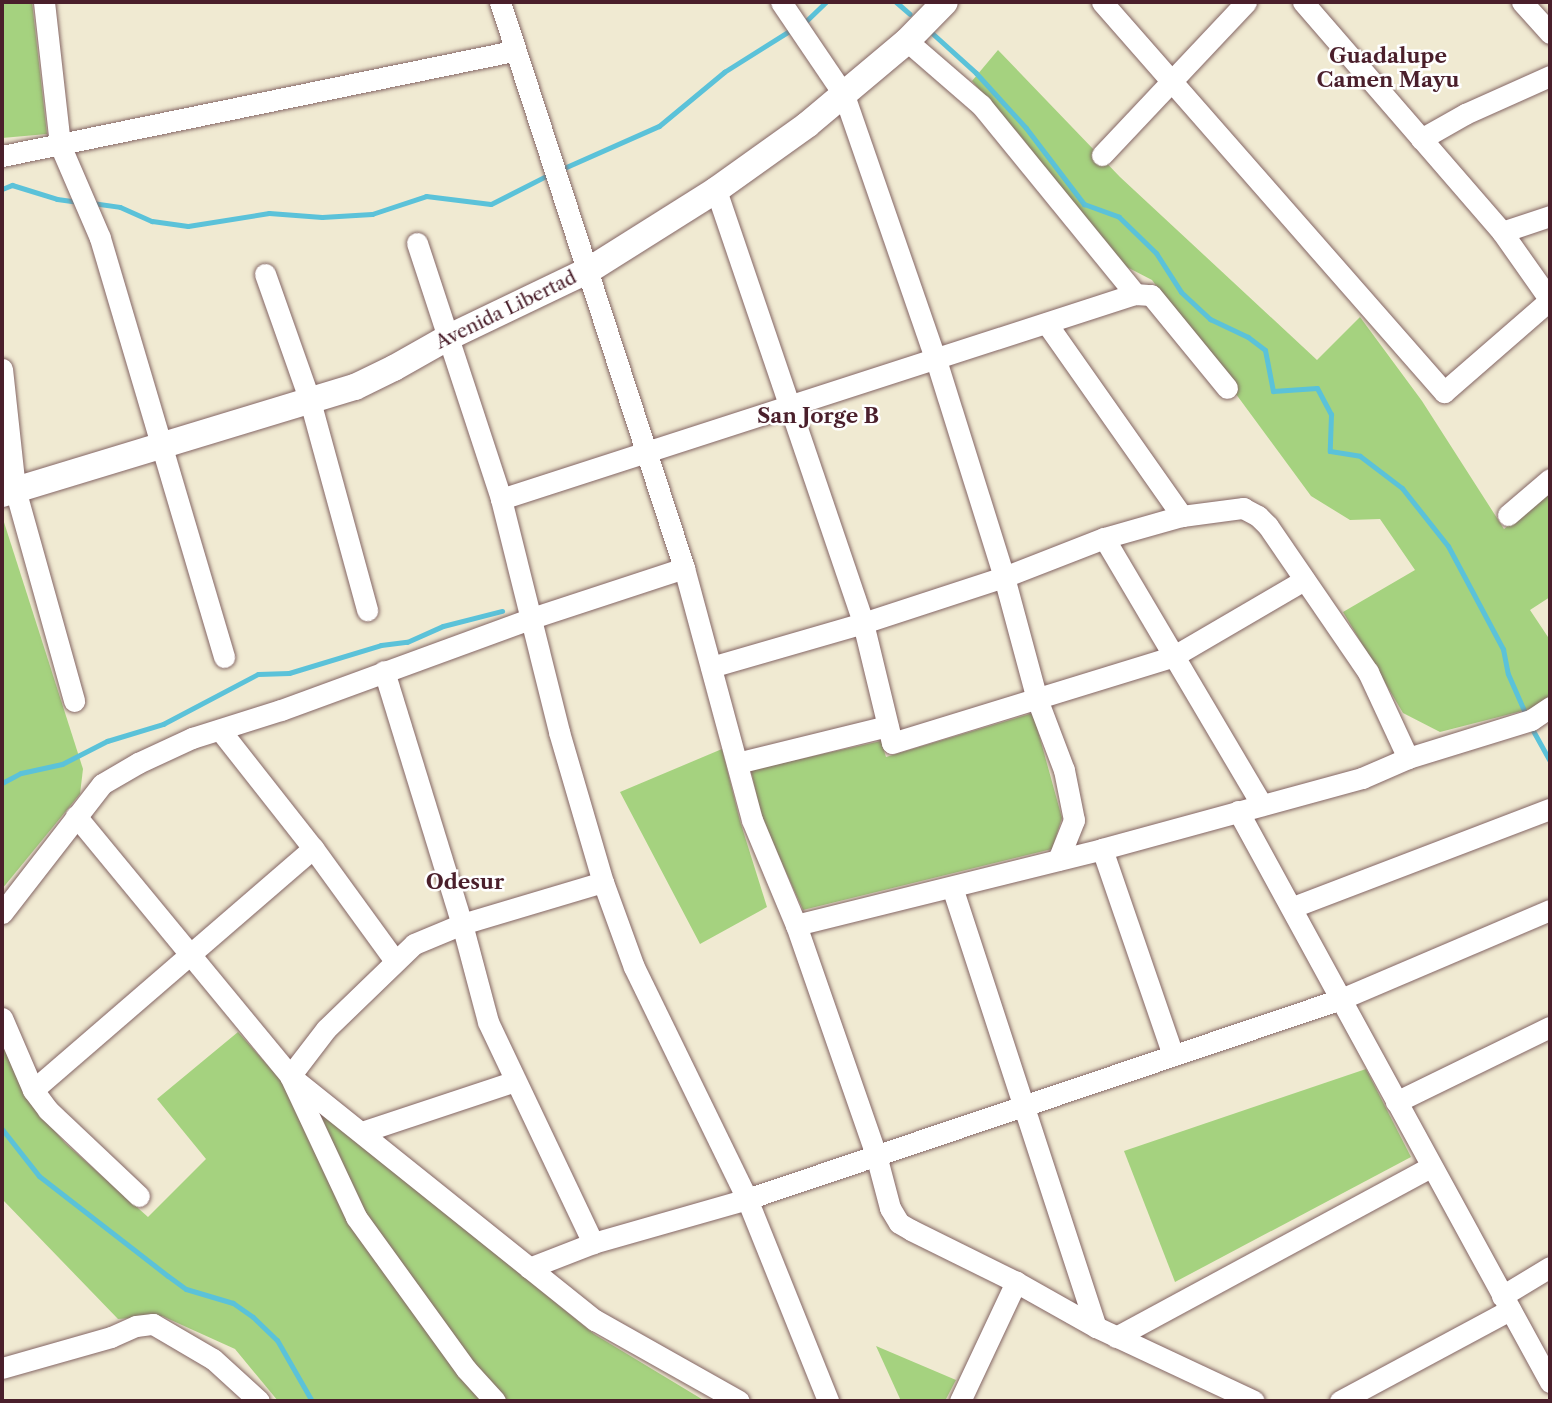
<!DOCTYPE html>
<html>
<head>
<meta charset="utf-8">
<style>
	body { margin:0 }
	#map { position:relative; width:1552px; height:1403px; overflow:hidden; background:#f0ead2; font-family:"Libre Caslon Text",serif }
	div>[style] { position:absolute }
	.green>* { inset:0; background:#a5d27f }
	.stream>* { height:5px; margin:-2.5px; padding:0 2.5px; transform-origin:2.5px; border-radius:2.5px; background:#5bc2d9 }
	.roads { filter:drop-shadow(0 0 2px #846665) drop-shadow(0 0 2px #846665) }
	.minor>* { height:21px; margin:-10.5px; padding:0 10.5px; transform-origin:10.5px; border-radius:10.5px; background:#fff }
	.major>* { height:26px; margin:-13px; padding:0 13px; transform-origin:13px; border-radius:13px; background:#fff }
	span { translate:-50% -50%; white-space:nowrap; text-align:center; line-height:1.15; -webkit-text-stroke:5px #fff; paint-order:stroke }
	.street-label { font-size:19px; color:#4a1f2b }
	.neighbourhood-label { font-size:21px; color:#4a1f2b; font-weight:700 }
	.frame { position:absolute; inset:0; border:4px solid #4a1f2b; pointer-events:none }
</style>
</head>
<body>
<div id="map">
	<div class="green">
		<div style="clip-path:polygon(2px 2px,32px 2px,47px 134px,2px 138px)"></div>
		<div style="clip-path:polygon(998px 50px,1120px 177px,1317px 360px,1360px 317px,1422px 401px,1504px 529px,1550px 492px,1550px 597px,1530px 610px,1550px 640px,1550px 697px,1530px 709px,1440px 732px,1403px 713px,1343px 612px,1415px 570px,1380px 519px,1350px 520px,1311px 496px,1152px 280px,1121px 264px,1094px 233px,1023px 139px,972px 81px)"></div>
		<div style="clip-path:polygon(2px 516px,83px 769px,80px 794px,2px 889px)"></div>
		<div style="clip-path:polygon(1033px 713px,1062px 818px,1052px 849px,803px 910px,761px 816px,751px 770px,881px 741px,886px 757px)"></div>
		<div style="clip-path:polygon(722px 749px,740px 821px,767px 907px,700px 944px,620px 792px)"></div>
		<div style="clip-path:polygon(238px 1032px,279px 1078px,594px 1334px,705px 1401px,278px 1401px,235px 1349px,162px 1316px,118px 1319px,2px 1199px,2px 1037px,27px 1098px,65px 1143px,148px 1217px,206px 1159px,157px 1099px)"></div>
		<div style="clip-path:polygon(1366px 1069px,1411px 1157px,1175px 1282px,1124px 1151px)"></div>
		<div style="clip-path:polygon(876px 1346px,956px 1380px,945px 1401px,901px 1401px)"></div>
	</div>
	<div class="stream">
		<div style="left:896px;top:2px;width:18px;rotate:41deg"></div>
		<div style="left:803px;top:24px;width:32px;rotate:-44deg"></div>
		<div style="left:933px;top:34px;width:58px;rotate:42.2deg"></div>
		<div style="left:976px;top:73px;width:74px;rotate:47.7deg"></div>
		<div style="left:1026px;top:128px;width:96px;rotate:52.7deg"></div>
		<div style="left:1084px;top:204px;width:37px;rotate:20deg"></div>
		<div style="left:1119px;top:217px;width:52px;rotate:44.2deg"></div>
		<div style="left:1156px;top:253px;width:46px;rotate:57.3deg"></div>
		<div style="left:1181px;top:292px;width:40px;rotate:43deg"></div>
		<div style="left:1210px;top:319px;width:42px;rotate:25.3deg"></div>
		<div style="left:1248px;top:337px;width:21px;rotate:37deg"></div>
		<div style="left:1265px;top:350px;width:42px;rotate:79deg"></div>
		<div style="left:1273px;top:391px;width:44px;rotate:-3.9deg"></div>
		<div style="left:1317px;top:388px;width:30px;rotate:62deg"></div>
		<div style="left:1331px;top:414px;width:37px;rotate:92deg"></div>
		<div style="left:1330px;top:451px;width:30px;rotate:9deg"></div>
		<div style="left:1360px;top:456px;width:53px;rotate:37.3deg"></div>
		<div style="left:1402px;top:488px;width:74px;rotate:51.6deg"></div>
		<div style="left:1448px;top:546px;width:117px;rotate:61.9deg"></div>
		<div style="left:1503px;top:649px;width:25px;rotate:79deg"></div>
		<div style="left:1508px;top:674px;width:45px;rotate:66.3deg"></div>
		<div style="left:564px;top:168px;width:104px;rotate:-23.9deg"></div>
		<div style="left:659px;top:126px;width:85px;rotate:-39.7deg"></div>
		<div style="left:724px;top:72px;width:83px;rotate:-32.2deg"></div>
		<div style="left:2px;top:189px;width:11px;rotate:-22deg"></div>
		<div style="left:12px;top:185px;width:47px;rotate:17.3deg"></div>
		<div style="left:57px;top:199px;width:22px;rotate:8deg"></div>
		<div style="left:92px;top:203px;width:28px;rotate:8deg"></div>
		<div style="left:120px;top:207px;width:35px;rotate:24deg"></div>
		<div style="left:152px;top:221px;width:36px;rotate:8deg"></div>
		<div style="left:188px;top:226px;width:82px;rotate:-9.1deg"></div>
		<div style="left:269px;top:213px;width:53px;rotate:4.3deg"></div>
		<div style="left:322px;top:217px;width:50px;rotate:-3.4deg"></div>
		<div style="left:372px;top:214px;width:57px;rotate:-18.4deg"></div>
		<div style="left:426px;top:196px;width:65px;rotate:7deg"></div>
		<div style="left:491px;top:204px;width:62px;rotate:-27deg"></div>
		<div style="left:1531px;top:727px;width:39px;rotate:61deg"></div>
		<div style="left:2px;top:783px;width:21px;rotate:-28deg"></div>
		<div style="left:21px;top:773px;width:42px;rotate:-12.4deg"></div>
		<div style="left:62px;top:764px;width:51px;rotate:-27.1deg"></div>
		<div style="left:107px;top:741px;width:59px;rotate:-16.9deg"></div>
		<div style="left:163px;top:724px;width:107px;rotate:-27.8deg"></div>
		<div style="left:258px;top:674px;width:31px;rotate:-2deg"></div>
		<div style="left:289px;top:673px;width:96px;rotate:-16.9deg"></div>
		<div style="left:381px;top:645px;width:26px;rotate:-7deg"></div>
		<div style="left:407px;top:642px;width:39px;rotate:-24deg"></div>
		<div style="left:443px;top:626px;width:61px;rotate:-14.3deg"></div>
		<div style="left:2px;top:1129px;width:60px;rotate:51.8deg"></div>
		<div style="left:39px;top:1176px;width:163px;rotate:37.8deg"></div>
		<div style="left:168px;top:1276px;width:22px;rotate:36deg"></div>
		<div style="left:186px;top:1289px;width:49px;rotate:16.6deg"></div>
		<div style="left:233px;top:1303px;width:24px;rotate:35deg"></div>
		<div style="left:253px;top:1317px;width:33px;rotate:44deg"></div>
		<div style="left:277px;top:1340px;width:70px;rotate:60.2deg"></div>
	</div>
	<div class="roads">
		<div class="minor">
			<div style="left:44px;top:2px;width:144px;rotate:83.6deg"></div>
			<div style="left:60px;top:145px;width:101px;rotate:66.7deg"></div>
			<div style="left:100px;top:238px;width:437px;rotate:73.5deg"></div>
			<div style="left:500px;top:2px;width:595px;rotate:71.99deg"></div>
			<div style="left:684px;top:568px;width:261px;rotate:74.9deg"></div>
			<div style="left:752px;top:820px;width:114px;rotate:67.3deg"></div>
			<div style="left:796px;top:925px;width:244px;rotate:70.8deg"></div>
			<div style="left:876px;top:1155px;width:55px;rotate:75.2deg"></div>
			<div style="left:890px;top:1208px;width:17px;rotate:59deg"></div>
			<div style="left:899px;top:1223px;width:14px;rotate:30deg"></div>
			<div style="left:911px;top:1230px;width:117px;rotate:26.3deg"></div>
			<div style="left:1016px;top:1282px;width:92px;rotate:29.4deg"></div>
			<div style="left:1096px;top:1327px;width:174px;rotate:25.1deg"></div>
			<div style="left:781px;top:2px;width:112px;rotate:55.9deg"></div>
			<div style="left:844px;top:95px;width:281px;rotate:70.9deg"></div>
			<div style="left:936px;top:360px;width:227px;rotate:72.6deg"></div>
			<div style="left:1004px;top:577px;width:126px;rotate:74.9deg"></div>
			<div style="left:1037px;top:699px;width:76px;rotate:69.2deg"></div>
			<div style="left:1064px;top:770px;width:51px;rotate:78.7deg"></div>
			<div style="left:1074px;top:820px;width:43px;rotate:111.8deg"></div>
			<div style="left:1102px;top:2px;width:519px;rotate:48.75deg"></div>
			<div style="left:1444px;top:392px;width:140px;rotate:-41deg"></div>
			<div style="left:1303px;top:2px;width:304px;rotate:49.1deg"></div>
			<div style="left:1502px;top:232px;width:83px;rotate:54.8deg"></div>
			<div style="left:1522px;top:2px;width:42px;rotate:47.9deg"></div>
			<div style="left:907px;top:41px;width:98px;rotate:40.9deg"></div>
			<div style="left:981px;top:105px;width:244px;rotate:50.8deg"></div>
			<div style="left:1421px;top:139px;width:51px;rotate:-29.6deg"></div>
			<div style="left:1465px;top:114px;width:93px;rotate:-24.1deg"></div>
			<div style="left:1102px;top:155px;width:210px;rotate:-46.7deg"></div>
			<div style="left:2px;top:156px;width:522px;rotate:-11.61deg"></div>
			<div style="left:716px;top:190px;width:457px;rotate:71.2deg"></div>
			<div style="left:863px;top:623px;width:123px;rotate:76.4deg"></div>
			<div style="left:892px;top:743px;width:295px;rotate:-17.1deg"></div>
			<div style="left:1174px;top:656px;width:151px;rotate:-30.3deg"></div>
			<div style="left:1502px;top:232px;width:51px;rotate:-18.4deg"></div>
			<div style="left:417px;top:243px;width:269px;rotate:71.8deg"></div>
			<div style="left:501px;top:499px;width:240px;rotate:76deg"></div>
			<div style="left:559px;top:732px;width:156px;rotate:73.7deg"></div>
			<div style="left:603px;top:882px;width:90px;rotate:70deg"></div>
			<div style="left:634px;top:967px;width:258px;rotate:64deg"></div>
			<div style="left:747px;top:1199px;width:218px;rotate:68.1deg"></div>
			<div style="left:265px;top:274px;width:135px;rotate:70.5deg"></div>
			<div style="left:310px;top:401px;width:217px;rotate:74.7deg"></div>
			<div style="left:1047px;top:324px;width:235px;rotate:54.9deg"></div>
			<div style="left:2px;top:369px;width:121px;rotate:83.8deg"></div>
			<div style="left:15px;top:489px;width:220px;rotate:74.4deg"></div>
			<div style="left:501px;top:499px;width:666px;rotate:-17.92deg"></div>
			<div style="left:1135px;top:294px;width:16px;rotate:4deg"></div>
			<div style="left:1151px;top:295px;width:120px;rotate:50.7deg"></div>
			<div style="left:1508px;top:515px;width:55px;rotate:-40.6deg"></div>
			<div style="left:1104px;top:538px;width:310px;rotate:59.4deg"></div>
			<div style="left:711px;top:667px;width:158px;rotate:-16.1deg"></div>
			<div style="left:863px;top:623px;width:148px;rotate:-18.1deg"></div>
			<div style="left:1004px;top:577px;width:107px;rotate:-21.3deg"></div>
			<div style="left:1104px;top:538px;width:81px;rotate:-15.8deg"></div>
			<div style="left:1182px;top:516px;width:62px;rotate:-7.5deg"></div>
			<div style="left:1243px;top:508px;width:17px;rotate:28deg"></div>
			<div style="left:1258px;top:516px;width:14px;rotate:45deg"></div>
			<div style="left:1268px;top:526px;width:177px;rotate:55.6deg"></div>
			<div style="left:1368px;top:672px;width:95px;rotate:65.1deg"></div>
			<div style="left:384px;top:671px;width:265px;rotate:72.9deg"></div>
			<div style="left:462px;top:924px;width:101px;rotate:75.1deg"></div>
			<div style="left:488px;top:1022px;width:245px;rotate:64.6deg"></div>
			<div style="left:220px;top:730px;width:150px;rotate:51.8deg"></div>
			<div style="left:313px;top:848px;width:140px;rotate:54deg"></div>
			<div style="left:737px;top:763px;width:155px;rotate:-13.8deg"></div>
			<div style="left:1238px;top:811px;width:651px;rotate:61.35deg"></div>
			<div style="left:76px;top:816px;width:337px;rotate:50.5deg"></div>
			<div style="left:290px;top:1076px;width:391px;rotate:38.7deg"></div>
			<div style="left:595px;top:1320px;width:165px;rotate:29.4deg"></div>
			<div style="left:1102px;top:849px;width:218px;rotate:71deg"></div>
			<div style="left:952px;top:887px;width:463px;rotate:71.9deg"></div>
			<div style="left:1293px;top:907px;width:275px;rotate:-20.9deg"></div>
			<div style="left:2px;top:913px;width:163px;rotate:-52.2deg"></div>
			<div style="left:102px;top:784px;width:42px;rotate:-30.3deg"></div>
			<div style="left:138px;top:763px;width:60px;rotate:-24.8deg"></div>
			<div style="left:192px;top:738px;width:93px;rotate:-17.5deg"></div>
			<div style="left:281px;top:710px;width:267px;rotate:-20.1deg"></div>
			<div style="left:532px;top:618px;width:160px;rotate:-18.2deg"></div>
			<div style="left:796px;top:925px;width:315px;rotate:-13.9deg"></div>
			<div style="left:1102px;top:849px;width:270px;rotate:-15.3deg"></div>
			<div style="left:1362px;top:778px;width:50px;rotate:-23.5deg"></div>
			<div style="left:1408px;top:758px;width:129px;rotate:-17.2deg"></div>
			<div style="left:1531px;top:720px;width:23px;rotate:-34deg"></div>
			<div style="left:2px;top:1018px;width:78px;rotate:66.7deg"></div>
			<div style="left:33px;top:1090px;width:25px;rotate:53deg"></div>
			<div style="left:48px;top:1110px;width:125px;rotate:43.4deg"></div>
			<div style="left:290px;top:1076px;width:59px;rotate:-52.5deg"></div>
			<div style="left:326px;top:1029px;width:122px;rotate:-44deg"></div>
			<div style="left:414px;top:944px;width:52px;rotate:-22.6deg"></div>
			<div style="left:462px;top:924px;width:147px;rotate:-16.6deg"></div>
			<div style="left:291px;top:1078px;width:153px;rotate:64.9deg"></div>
			<div style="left:356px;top:1217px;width:188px;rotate:54.1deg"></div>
			<div style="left:466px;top:1369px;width:43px;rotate:47.8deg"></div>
			<div style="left:33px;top:1090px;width:370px;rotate:-40.8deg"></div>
			<div style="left:1396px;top:1102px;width:171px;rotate:-26deg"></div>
			<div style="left:362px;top:1132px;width:161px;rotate:-18.4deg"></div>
			<div style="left:529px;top:1268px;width:69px;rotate:-21.3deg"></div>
			<div style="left:593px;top:1243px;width:160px;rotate:-15.9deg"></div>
			<div style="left:747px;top:1199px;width:627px;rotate:-18.61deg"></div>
			<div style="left:1341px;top:999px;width:227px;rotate:-23.1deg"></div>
			<div style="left:1502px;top:1296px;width:56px;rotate:-31.1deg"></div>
			<div style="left:1116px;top:1337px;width:357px;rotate:-28.4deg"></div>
			<div style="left:2px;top:1368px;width:113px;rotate:-15.9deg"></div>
			<div style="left:111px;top:1337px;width:27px;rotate:-24deg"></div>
			<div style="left:136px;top:1326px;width:17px;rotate:-7deg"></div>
			<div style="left:153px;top:1324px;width:69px;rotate:30.3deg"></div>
			<div style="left:213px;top:1359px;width:62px;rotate:42.4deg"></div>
			<div style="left:960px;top:1401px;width:132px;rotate:-64.8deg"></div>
			<div style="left:1340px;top:1401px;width:193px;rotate:-28.2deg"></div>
		</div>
		<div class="major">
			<div style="left:2px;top:494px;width:369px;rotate:-16.9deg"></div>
			<div style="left:355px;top:387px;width:43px;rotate:-26deg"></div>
			<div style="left:394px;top:368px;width:61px;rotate:-29.5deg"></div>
			<div style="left:447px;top:338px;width:157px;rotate:-25.6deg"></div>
			<div style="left:589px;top:270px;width:150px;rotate:-32.2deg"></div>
			<div style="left:716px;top:190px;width:112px;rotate:-35.5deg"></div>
			<div style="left:807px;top:125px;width:131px;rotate:-40deg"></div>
			<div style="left:907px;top:41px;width:54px;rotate:-45.7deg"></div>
		</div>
	</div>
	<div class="street-label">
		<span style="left:506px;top:310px;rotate:-26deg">Avenida Libertad</span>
	</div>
	<div class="neighbourhood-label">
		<span style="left:1388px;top:68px">Guadalupe<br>Camen Mayu</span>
		<span style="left:818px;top:416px">San Jorge B</span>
		<span style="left:465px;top:882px">Odesur</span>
	</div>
	<div class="frame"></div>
</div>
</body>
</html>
